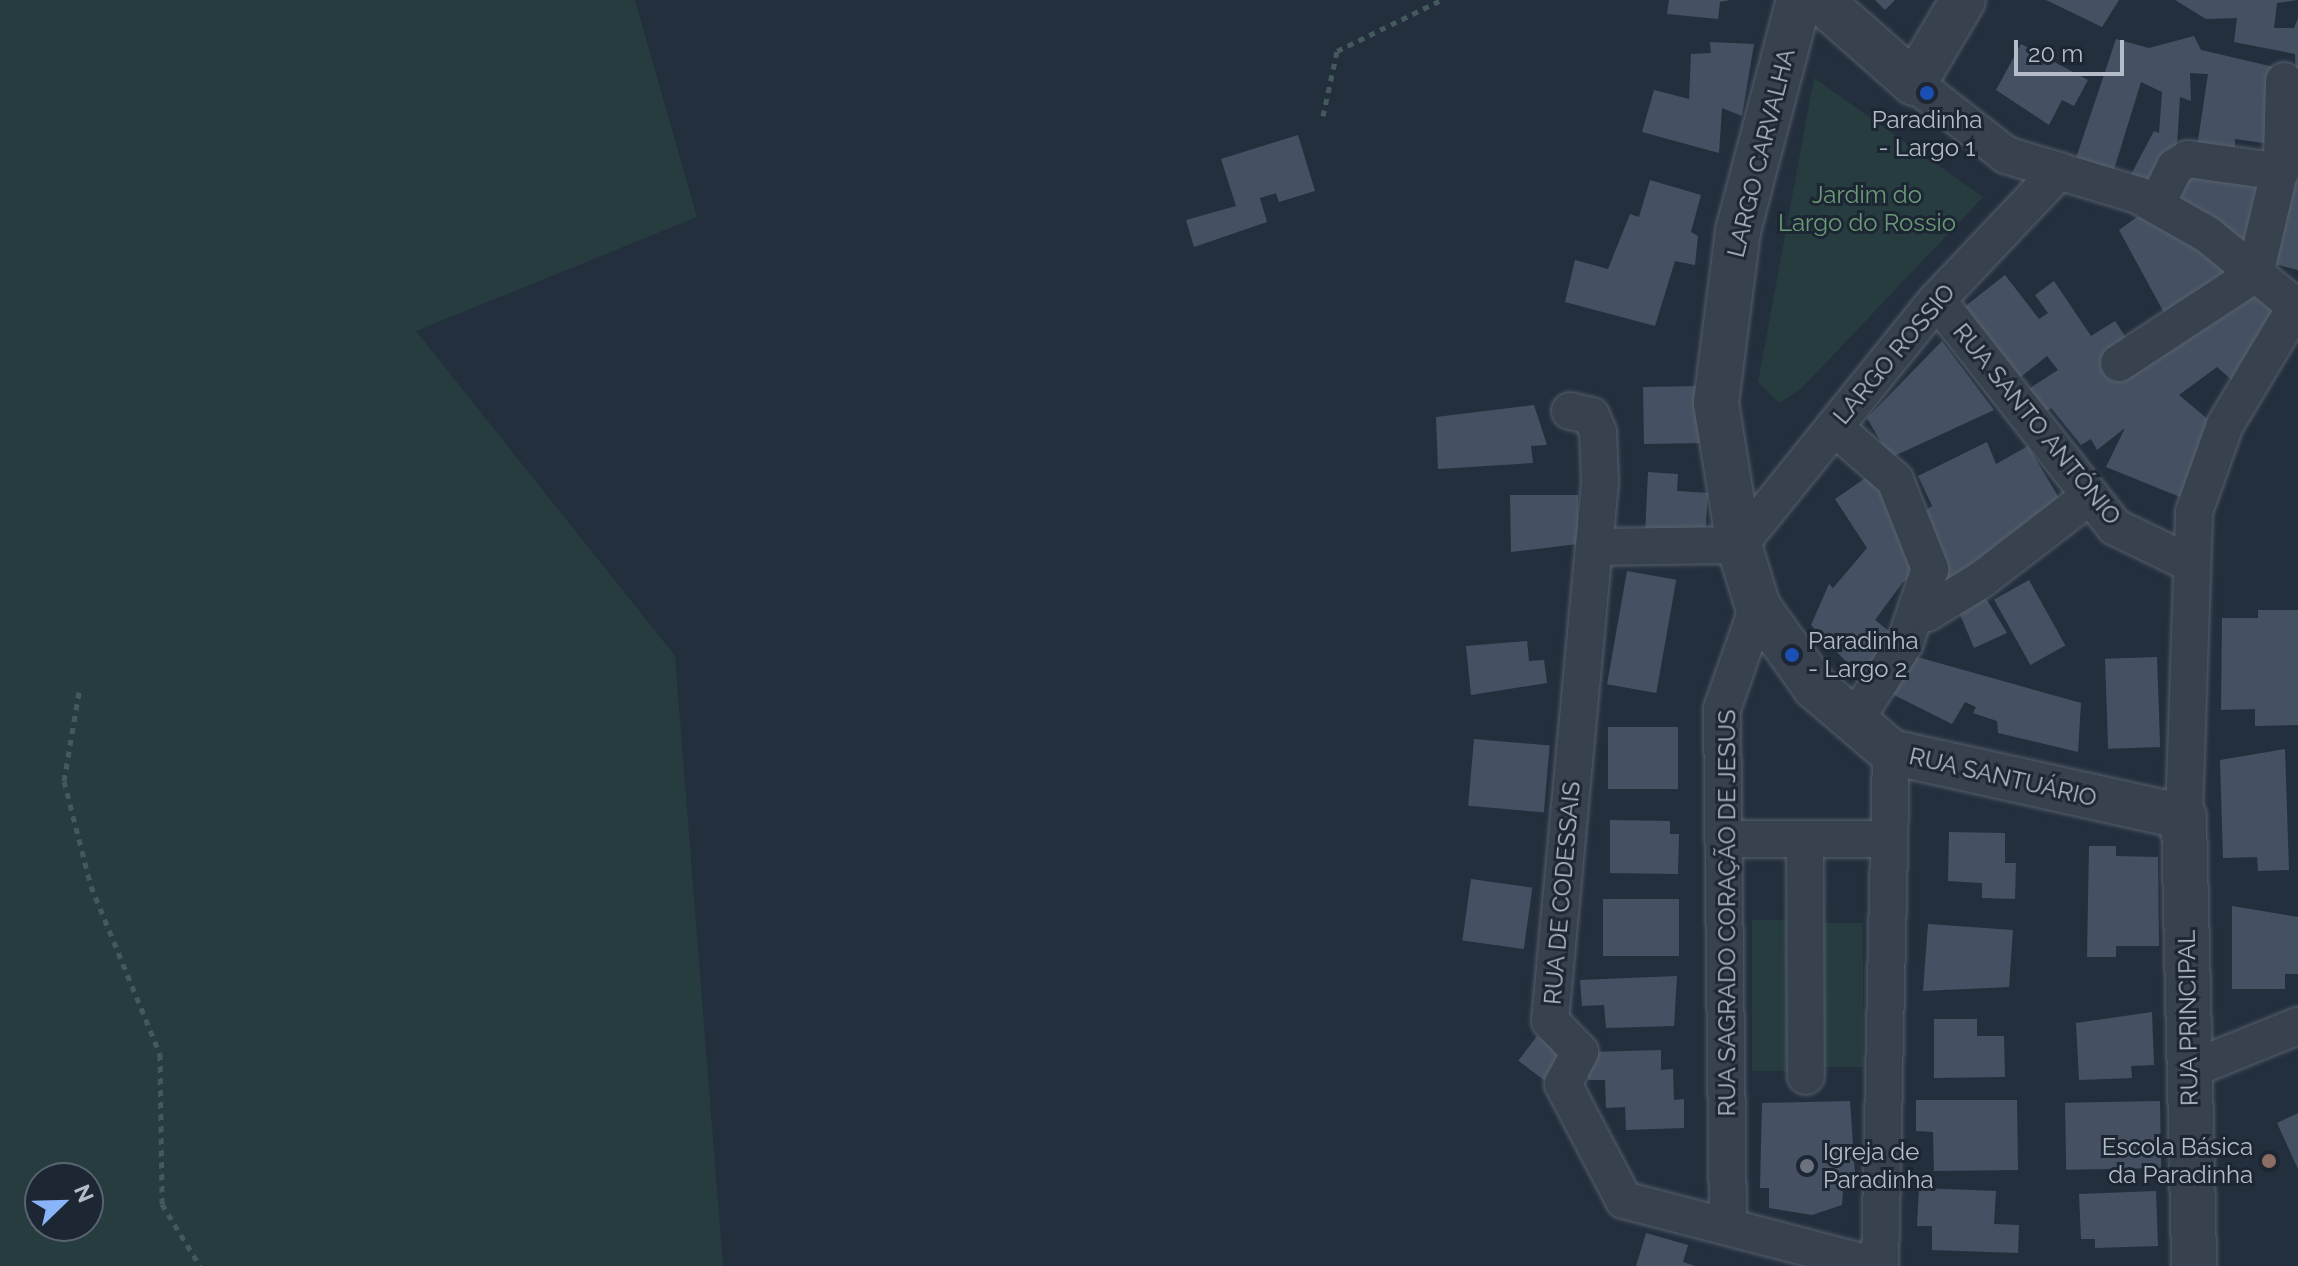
<!DOCTYPE html>
<html>
<head>
<meta charset="utf-8">
<style>
	body { margin:0 }
	#map { position:relative; width:2298px; height:1266px; overflow:hidden; background:#242f3e; font-family:Raleway,sans-serif }
	div>[style] { position:absolute }
	.green>* { inset:0; background:#263c3f; transform-origin:0 0 }
	.building>* { inset:0; background:#455162; transform-origin:0 0 }
	.path>* { height:5px; margin-top:-2.5px; transform-origin:0; background:repeating-linear-gradient(90deg,#44595c 0 6px,transparent 0 12px) }
	.roads { filter:drop-shadow(0 0 2px #565f6c) drop-shadow(0 0 2px #565f6c) }
	.minor>* { height:36px; margin:-18px; padding:0 18px; transform-origin:18px; border-radius:18px; background:#38414e }
	.tertiary>* { height:44px; margin:-22px; padding:0 22px; transform-origin:22px; border-radius:22px; background:#38414e }
	.dots>* { width:22px; height:22px; translate:-50% -50%; box-sizing:border-box; border:4px solid #1d2633; border-radius:50% }
	span { translate:-50% -50%; white-space:nowrap; text-align:center; line-height:1.15; -webkit-text-stroke:6px #1d2633; paint-order:stroke }
	.poi-label { font-size:24px; color:#b4bcc9 }
	.left { translate:0 -50%; text-align:left }
	.right { translate:-100% -50%; text-align:right }
	.street-label { font-size:24px; color:#b4bcc9 }
	.park-label { font-size:24px; color:#6b9a76 }
	.north { position:absolute; left:24px; top:1162px; width:80px; height:80px; box-sizing:border-box; background:#1d2633; border:2px solid #59626f; border-radius:50%; rotate:67deg; font-size:22px; font-weight:700; line-height:32px; text-align:center; color:#b4bcc9 }
	.north::after { content:''; display:block; margin:auto; width:28px; height:36px; background:#8ab4f8; clip-path:polygon(50% 0,100% 100%,50% 72%,0 100%) }
	.scale { position:absolute; left:2014px; top:40px; width:110px; height:36px; box-sizing:border-box; border:4px solid #b4bcc9; border-top:0; padding-left:10px; font-size:24px; line-height:28px; white-space:nowrap; color:#b4bcc9; -webkit-text-stroke:6px #1d2633; paint-order:stroke }
</style>
</head>
<body>
<div id="map">
	<div class="green">
		<div style="clip-path:polygon(evenodd,0 0,635px 0,697px 217px,416px 331px,675px 656px,723px 1266px,0 1266px,0 0,40px 1178px,88px 1178px,88px 1226px,40px 1226px,40px 1178px)"></div>
		<div style="clip-path:polygon(1814px 78px,1983px 197px,1801px 389px,1779px 403px,1758px 382px)"></div>
		<div style="left:1752px;top:920px;width:43px;height:151px"></div>
		<div style="left:1818px;top:923px;width:45px;height:144px"></div>
	</div>
	<div class="building">
		<div style="clip-path:polygon(1669px 0,1730px 0,1720px 2px,1718px 19px,1667px 14px)"></div>
		<div style="clip-path:polygon(1875px 0,1895px 0,1885px 10px)"></div>
		<div style="clip-path:polygon(2046px 0,2119px 0,2102px 27px)"></div>
		<div style="clip-path:polygon(2175px 0,2298px 0,2277px 3px,2274px 28px,2294px 28px,2298px 18px,2298px 130px,2295px 54px,2234px 42px,2237px 18px,2206px 19px)"></div>
		<div style="clip-path:polygon(2194px 36px,2201px 50px,2274px 67px,2277px 145px,2235px 139px,2235px 158px,2197px 147px,2208px 74px,2190px 73px,2191px 101px,2180px 97px,2177px 145px,2161px 177px,2127px 182px,2154px 131px,2159px 133px,2162px 92px,2141px 82px,2112px 176px,2075px 161px,2116px 39px,2149px 48px)"></div>
		<div style="clip-path:polygon(1710px 42px,1754px 44px,1742px 116px,1722px 108px,1719px 153px,1642px 132px,1654px 90px,1689px 99px,1691px 54px,1711px 53px)"></div>
		<div style="clip-path:polygon(2021px 44px,2088px 80px,2074px 106px,2062px 100px,2049px 125px,1996px 90px)"></div>
		<div style="clip-path:polygon(1298px 135px,1315px 191px,1279px 202px,1276px 193px,1260px 198px,1267px 222px,1194px 247px,1186px 220px,1236px 206px,1221px 159px)"></div>
		<div style="clip-path:polygon(2184px 164px,2274px 178px,2254px 253px,2206px 224px,2212px 215px,2178px 204px)"></div>
		<div style="clip-path:polygon(2285px 177px,2298px 180px,2298px 270px,2267px 262px)"></div>
		<div style="clip-path:polygon(1650px 180px,1701px 195px,1691px 232px,1698px 236px,1695px 265px,1675px 261px,1655px 326px,1565px 302px,1575px 260px,1608px 269px,1630px 214px,1639px 217px)"></div>
		<div style="clip-path:polygon(2137px 217px,2155px 217px,2164px 231px,2175px 228px,2205px 241px,2231px 281px,2168px 320px,2119px 230px)"></div>
		<div style="clip-path:polygon(2005px 275px,2039px 319px,2048px 313px,2035px 295px,2054px 281px,2091px 336px,2115px 321px,2133px 348px,2247px 286px,2277px 316px,2234px 382px,2217px 367px,2179px 395px,2210px 421px,2180px 497px,2106px 467px,2125px 428px,2097px 450px,2091px 439px,2081px 445px,2051px 408px,2042px 414px,2027px 390px,2058px 370px,2047px 356px,2018px 379px,1963px 308px)"></div>
		<div style="clip-path:polygon(1942px 341px,1994px 410px,1890px 458px,1867px 418px)"></div>
		<div style="left:1703px;top:386px;width:57px;height:60px;rotate:89deg"></div>
		<div style="clip-path:polygon(1534px 405px,1547px 445px,1531px 446px,1533px 463px,1438px 469px,1436px 417px)"></div>
		<div style="clip-path:polygon(1987px 442px,1996px 464px,2028px 446px,2062px 503px,1944px 598px,1915px 518px,1932px 506px,1918px 476px)"></div>
		<div style="clip-path:polygon(1877px 470px,1927px 567px,1903px 582px,1875px 620px,1894px 635px,1860px 676px,1811px 625px,1829px 584px,1833px 588px,1867px 548px,1835px 499px)"></div>
		<div style="clip-path:polygon(1648px 472px,1678px 474px,1677px 491px,1708px 493px,1705px 539px,1645px 535px)"></div>
		<div style="clip-path:polygon(1510px 495px,1578px 495px,1578px 544px,1511px 552px)"></div>
		<div style="left:1627px;top:571px;width:50px;height:115px;rotate:10deg"></div>
		<div style="left:2029px;top:580px;width:75px;height:40px;rotate:61deg"></div>
		<div style="clip-path:polygon(1981px 590px,2007px 633px,1974px 648px,1956px 605px)"></div>
		<div style="clip-path:polygon(2258px 610px,2298px 610px,2298px 725px,2255px 726px,2255px 709px,2221px 710px,2222px 618px,2258px 618px)"></div>
		<div style="clip-path:polygon(1527px 641px,1529px 661px,1544px 660px,1547px 683px,1471px 695px,1466px 646px)"></div>
		<div style="clip-path:polygon(1903px 653px,2081px 703px,2078px 752px,1998px 733px,1997px 721px,1973px 713px,1976px 707px,1965px 702px,1952px 724px,1884px 690px)"></div>
		<div style="left:2157px;top:657px;width:90px;height:52px;rotate:88deg"></div>
		<div style="left:1608px;top:727px;width:70px;height:62px"></div>
		<div style="left:1474px;top:739px;width:76px;height:67px;rotate:5deg"></div>
		<div style="clip-path:polygon(2285px 749px,2289px 870px,2258px 871px,2257px 857px,2223px 858px,2220px 760px)"></div>
		<div style="clip-path:polygon(1610px 820px,1670px 821px,1670px 834px,1679px 834px,1678px 874px,1610px 873px)"></div>
		<div style="clip-path:polygon(1949px 832px,2005px 833px,2005px 863px,2016px 863px,2015px 899px,1982px 898px,1982px 883px,1948px 881px)"></div>
		<div style="clip-path:polygon(2089px 846px,2116px 846px,2116px 856px,2158px 857px,2159px 946px,2116px 946px,2116px 957px,2087px 957px)"></div>
		<div style="left:1471px;top:879px;width:62px;height:62px;rotate:8deg"></div>
		<div style="left:1603px;top:899px;width:76px;height:57px"></div>
		<div style="clip-path:polygon(2232px 906px,2298px 917px,2298px 974px,2285px 974px,2285px 989px,2232px 989px)"></div>
		<div style="clip-path:polygon(1928px 924px,2013px 930px,2009px 987px,1923px 991px)"></div>
		<div style="clip-path:polygon(1677px 976px,1674px 1026px,1606px 1028px,1604px 1005px,1582px 1006px,1580px 980px)"></div>
		<div style="clip-path:polygon(2152px 1012px,2154px 1065px,2131px 1066px,2132px 1078px,2079px 1080px,2076px 1023px)"></div>
		<div style="clip-path:polygon(1934px 1019px,1977px 1019px,1977px 1036px,2004px 1036px,2005px 1077px,1934px 1078px)"></div>
		<div style="left:1537px;top:1036px;width:39px;height:31px;rotate:37deg"></div>
		<div style="clip-path:polygon(1661px 1050px,1661px 1070px,1673px 1069px,1674px 1100px,1684px 1099px,1684px 1128px,1626px 1130px,1625px 1107px,1606px 1108px,1605px 1080px,1588px 1080px,1588px 1052px)"></div>
		<div style="clip-path:polygon(1916px 1100px,2017px 1100px,2018px 1170px,1934px 1171px,1933px 1132px,1916px 1131px)"></div>
		<div style="clip-path:polygon(1850px 1101px,1856px 1188px,1843px 1189px,1842px 1205px,1812px 1215px,1769px 1208px,1769px 1188px,1760px 1188px,1762px 1103px)"></div>
		<div style="left:2160px;top:1101px;width:67px;height:95px;rotate:89deg"></div>
		<div style="clip-path:polygon(2298px 1113px,2298px 1169px,2277px 1123px)"></div>
		<div style="clip-path:polygon(1919px 1188px,1996px 1191px,1994px 1224px,2019px 1225px,2018px 1253px,1932px 1250px,1932px 1226px,1917px 1226px)"></div>
		<div style="clip-path:polygon(2156px 1191px,2158px 1246px,2095px 1248px,2095px 1239px,2081px 1239px,2079px 1194px)"></div>
		<div style="clip-path:polygon(1646px 1233px,1688px 1245px,1683px 1262px,1695px 1266px,1636px 1266px)"></div>
	</div>
	<div class="path">
		<div style="left:1323px;top:116px;width:66px;rotate:-77.8deg"></div>
		<div style="left:1337px;top:51px;width:116px;rotate:-26.1deg"></div>
		<div style="left:79px;top:692px;width:90px;rotate:99.6deg"></div>
		<div style="left:64px;top:781px;width:108px;rotate:75.6deg"></div>
		<div style="left:91px;top:886px;width:182px;rotate:67.7deg"></div>
		<div style="left:160px;top:1054px;width:150px;rotate:89.2deg"></div>
		<div style="left:162px;top:1204px;width:73px;rotate:58.5deg"></div>
	</div>
	<div class="roads">
		<div class="minor">
			<div style="left:1914px;top:83px;width:117px;rotate:38deg"></div>
			<div style="left:2006px;top:155px;width:138px;rotate:16.9deg"></div>
			<div style="left:2138px;top:195px;width:81px;rotate:29.7deg"></div>
			<div style="left:2208px;top:235px;width:112px;rotate:39.2deg"></div>
			<div style="left:2156px;top:205px;width:42px;rotate:-63.4deg"></div>
			<div style="left:2175px;top:167px;width:15px;rotate:-32deg"></div>
			<div style="left:2188px;top:159px;width:93px;rotate:8deg"></div>
			<div style="left:1937px;top:300px;width:288px;rotate:51.9deg"></div>
			<div style="left:2115px;top:527px;width:80px;rotate:25.9deg"></div>
			<div style="left:2119px;top:363px;width:163px;rotate:-33.2deg"></div>
			<div style="left:2255px;top:274px;width:117px;rotate:-76.7deg"></div>
			<div style="left:2282px;top:160px;width:79px;rotate:-88.5deg"></div>
			<div style="left:1570px;top:411px;width:22px;rotate:13deg"></div>
			<div style="left:1591px;top:416px;width:17px;rotate:66deg"></div>
			<div style="left:1598px;top:432px;width:50px;rotate:87.7deg"></div>
			<div style="left:1600px;top:482px;width:541px;rotate:95.3deg"></div>
			<div style="left:1550px;top:1021px;width:43px;rotate:45.9deg"></div>
			<div style="left:1580px;top:1052px;width:36px;rotate:118deg"></div>
			<div style="left:1563px;top:1084px;width:131px;rotate:62.3deg"></div>
			<div style="left:1624px;top:1200px;width:261px;rotate:14.6deg"></div>
			<div style="left:1834px;top:427px;width:81px;rotate:41deg"></div>
			<div style="left:1895px;top:480px;width:96px;rotate:68.5deg"></div>
			<div style="left:1930px;top:569px;width:78px;rotate:108.7deg"></div>
			<div style="left:1905px;top:643px;width:93px;rotate:123.2deg"></div>
			<div style="left:1594px;top:547px;width:145px;rotate:-0.8deg"></div>
			<div style="left:1739px;top:545px;width:315px;rotate:-51.1deg"></div>
			<div style="left:1937px;top:300px;width:178px;rotate:-46.6deg"></div>
			<div style="left:1917px;top:608px;width:11px;rotate:27deg"></div>
			<div style="left:1927px;top:613px;width:63px;rotate:-31.4deg"></div>
			<div style="left:1981px;top:580px;width:138px;rotate:-37.6deg"></div>
			<div style="left:2184px;top:817px;width:305px;rotate:-88.1deg"></div>
			<div style="left:2194px;top:512px;width:92px;rotate:-70.4deg"></div>
			<div style="left:2225px;top:425px;width:142px;rotate:-59.1deg"></div>
			<div style="left:1723px;top:839px;width:166px"></div>
			<div style="left:1805px;top:839px;width:237px;rotate:89.8deg"></div>
			<div style="left:2189px;top:1070px;width:118px;rotate:-22deg"></div>
			<div style="left:1728px;top:1224px;width:515px;rotate:-90.67deg"></div>
			<div style="left:1722px;top:709px;width:108px;rotate:-70.6deg"></div>
			<div style="left:1880px;top:1266px;width:514px;rotate:-88.77deg"></div>
		</div>
		<div class="tertiary">
			<div style="left:1799px;top:0;width:239px;rotate:104.8deg"></div>
			<div style="left:1738px;top:231px;width:173px;rotate:97.3deg"></div>
			<div style="left:1716px;top:403px;width:144px;rotate:80.8deg"></div>
			<div style="left:1739px;top:545px;width:65px;rotate:73deg"></div>
			<div style="left:1758px;top:607px;width:98px;rotate:54.5deg"></div>
			<div style="left:1815px;top:687px;width:100px;rotate:40.5deg"></div>
			<div style="left:1891px;top:752px;width:300px;rotate:12.5deg"></div>
			<div style="left:2184px;top:817px;width:449px;rotate:88.7deg"></div>
			<div style="left:1820px;top:0;width:125px;rotate:41.4deg"></div>
			<div style="left:1914px;top:83px;width:96px;rotate:-59.4deg"></div>
		</div>
	</div>
	<div class="dots">
		<div style="left:1927px;top:93px;background:#1a4fb4"></div>
		<div style="left:1792px;top:655px;background:#1a4fb4"></div>
		<div style="left:2269px;top:1161px;background:#8d6e63"></div>
		<div style="left:1807px;top:1166px;background:#6b7280"></div>
	</div>
	<div class="poi-label">
		<span style="left:1927px;top:134px">Paradinha<br>- Largo 1</span>
		<span class="left" style="left:1808px;top:655px">Paradinha<br>- Largo 2</span>
		<span class="right" style="left:2253px;top:1161px">Escola Básica<br>da Paradinha</span>
		<span class="left" style="left:1823px;top:1166px">Igreja de<br>Paradinha</span>
	</div>
	<div class="street-label">
		<span style="left:1761px;top:153px;rotate:-76deg">LARGO CARVALHA</span>
		<span style="left:1894px;top:354px;rotate:-50deg">LARGO ROSSIO</span>
		<span style="left:2037px;top:424px;rotate:51deg">RUA SANTO ANTÓNIO</span>
		<span style="left:2003px;top:777px;rotate:13deg">RUA SANTUÁRIO</span>
		<span style="left:1562px;top:893px;rotate:-85deg">RUA DE CODESSAIS</span>
		<span style="left:1727px;top:913px;rotate:-90deg">RUA SAGRADO CORAÇÃO DE JESUS</span>
		<span style="left:2188px;top:1018px;rotate:-91deg">RUA PRINCIPAL</span>
	</div>
	<div class="park-label">
		<span style="left:1867px;top:209px">Jardim do<br>Largo do Rossio</span>
	</div>
	<div class="north">N</div>
	<div class="scale">20 m</div>
</div>
</body>
</html>
